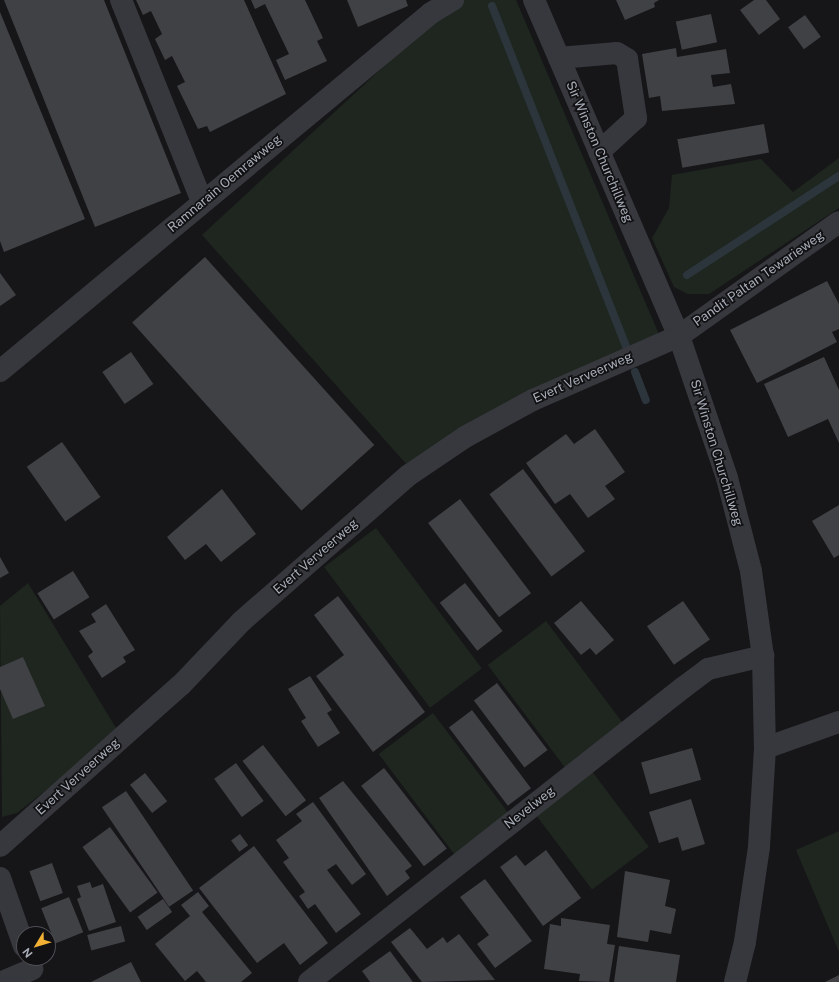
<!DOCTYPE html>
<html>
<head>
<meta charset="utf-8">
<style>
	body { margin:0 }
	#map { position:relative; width:839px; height:982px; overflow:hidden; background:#161618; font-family:"Public Sans",sans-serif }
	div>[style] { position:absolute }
	.green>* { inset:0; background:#1e261f; transform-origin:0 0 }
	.stream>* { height:8px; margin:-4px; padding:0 4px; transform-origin:4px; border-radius:4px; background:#2c353c }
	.building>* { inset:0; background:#404145; transform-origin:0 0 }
	.minor>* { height:22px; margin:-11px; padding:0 11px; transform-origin:11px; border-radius:11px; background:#37383d }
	span { translate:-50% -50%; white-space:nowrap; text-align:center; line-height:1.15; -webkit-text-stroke:3.5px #111113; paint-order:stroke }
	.street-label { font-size:13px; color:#a8adb8 }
	.north { position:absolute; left:16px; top:926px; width:40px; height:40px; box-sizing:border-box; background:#111113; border:1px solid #4d4f55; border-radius:50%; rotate:232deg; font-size:11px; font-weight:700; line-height:16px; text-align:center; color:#a8adb8 }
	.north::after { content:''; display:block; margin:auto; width:14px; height:18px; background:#f2b134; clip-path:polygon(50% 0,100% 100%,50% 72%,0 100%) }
</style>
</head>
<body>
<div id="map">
	<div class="green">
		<div style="clip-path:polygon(460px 0,516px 0,661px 339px,408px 466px,202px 235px,449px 6px)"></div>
		<div style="clip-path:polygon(839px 158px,839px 208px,709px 294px,688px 294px,674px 287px,652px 238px,669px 208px,672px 175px,761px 159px,793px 192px)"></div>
		<div style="left:376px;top:528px;width:176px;height:65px;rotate:53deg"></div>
		<div style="clip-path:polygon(28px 583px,119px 733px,17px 813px,2px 817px,0 606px)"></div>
		<div style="left:546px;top:621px;width:128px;height:73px;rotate:53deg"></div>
		<div style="left:433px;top:713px;width:126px;height:68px;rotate:53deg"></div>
		<div style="left:591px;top:770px;width:96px;height:71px;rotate:53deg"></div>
		<div style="clip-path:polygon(839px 831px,839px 952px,796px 850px)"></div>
	</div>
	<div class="stream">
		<div style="left:492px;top:6px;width:373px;rotate:68.5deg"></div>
		<div style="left:687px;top:275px;width:181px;rotate:-33.1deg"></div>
		<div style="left:635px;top:372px;width:30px;rotate:69deg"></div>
	</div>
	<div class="building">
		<div style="clip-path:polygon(4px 0,104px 0,181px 193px,95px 227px)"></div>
		<div style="clip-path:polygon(136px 0,244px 0,286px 94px,210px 132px,207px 126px,198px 129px,177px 86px,185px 82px,172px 56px,165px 60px,155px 39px,162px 34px,151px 11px,143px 15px)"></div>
		<div style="clip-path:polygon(251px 0,305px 0,323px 38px,317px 41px,327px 61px,285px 80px,276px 60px,289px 54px,265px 4px,255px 9px)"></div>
		<div style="clip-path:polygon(347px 0,406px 0,408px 6px,358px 27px)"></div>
		<div style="clip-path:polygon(616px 0,659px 0,654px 3px,655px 7px,625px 20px)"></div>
		<div style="clip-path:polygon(754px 0,766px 0,780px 19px,759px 35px,740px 10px)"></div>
		<div style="clip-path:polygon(0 12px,85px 219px,4px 252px,0 241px)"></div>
		<div style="left:711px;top:14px;width:29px;height:36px;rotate:78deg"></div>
		<div style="left:805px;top:15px;width:27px;height:21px;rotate:54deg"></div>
		<div style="clip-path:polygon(676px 48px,677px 57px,726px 49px,730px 73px,711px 75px,713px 87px,731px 84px,735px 104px,662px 111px,660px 96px,649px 98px,642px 54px)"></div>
		<div style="left:764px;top:124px;width:29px;height:88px;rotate:80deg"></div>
		<div style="left:205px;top:257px;width:253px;height:98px;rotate:48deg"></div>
		<div style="clip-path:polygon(0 273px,16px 295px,0 306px)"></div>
		<div style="clip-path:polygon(827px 281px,839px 304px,839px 329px,832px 332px,837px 342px,757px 383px,730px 330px)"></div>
		<div style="left:131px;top:352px;width:39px;height:35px;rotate:55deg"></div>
		<div style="clip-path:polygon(824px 357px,839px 390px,839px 443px,828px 419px,788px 437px,764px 384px)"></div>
		<div style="clip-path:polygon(595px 429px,625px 472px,605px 486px,615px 499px,588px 518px,570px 494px,555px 504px,526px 463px,566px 434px,574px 444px)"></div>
		<div style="left:62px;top:442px;width:67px;height:43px;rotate:55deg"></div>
		<div style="left:523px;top:469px;width:103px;height:42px;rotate:53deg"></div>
		<div style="clip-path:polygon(222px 489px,256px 534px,221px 562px,206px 544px,185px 560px,167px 537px)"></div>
		<div style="left:460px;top:499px;width:118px;height:40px;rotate:53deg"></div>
		<div style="clip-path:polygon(839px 505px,839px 555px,834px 558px,812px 521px)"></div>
		<div style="clip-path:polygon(0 557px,9px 573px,0 578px)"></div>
		<div style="left:73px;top:571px;width:31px;height:42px;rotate:58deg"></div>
		<div style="left:465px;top:583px;width:61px;height:32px;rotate:52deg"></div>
		<div style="clip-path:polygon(338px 596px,425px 712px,373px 752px,316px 676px,344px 655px,314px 615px)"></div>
		<div style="clip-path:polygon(581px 601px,614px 640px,596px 655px,590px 648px,581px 655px,554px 623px)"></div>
		<div style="left:683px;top:601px;width:47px;height:44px;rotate:55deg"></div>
		<div style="clip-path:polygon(106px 604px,135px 650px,123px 657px,126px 662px,102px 678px,88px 656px,93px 652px,79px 631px,96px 622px,91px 614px)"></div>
		<div style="clip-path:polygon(23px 657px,45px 706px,13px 719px,0 689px,0 667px)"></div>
		<div style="clip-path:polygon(310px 676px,332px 710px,327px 713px,340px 733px,318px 747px,301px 721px,306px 718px,288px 689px)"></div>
		<div style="left:497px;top:683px;width:84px;height:29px;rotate:53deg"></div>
		<div style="left:472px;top:710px;width:98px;height:29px;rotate:53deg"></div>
		<div style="left:263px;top:745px;width:70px;height:26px;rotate:52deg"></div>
		<div style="left:692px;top:748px;width:33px;height:53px;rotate:74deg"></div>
		<div style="left:236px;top:763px;width:47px;height:27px;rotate:54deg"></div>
		<div style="left:384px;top:768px;width:102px;height:29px;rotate:52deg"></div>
		<div style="left:145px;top:773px;width:36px;height:19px;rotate:52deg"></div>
		<div style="clip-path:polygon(343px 781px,412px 866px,405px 871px,410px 878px,387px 896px,319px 798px)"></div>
		<div style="left:126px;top:791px;width:120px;height:29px;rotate:56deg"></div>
		<div style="clip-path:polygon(691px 799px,705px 844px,682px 851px,678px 837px,659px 843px,649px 812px)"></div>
		<div style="clip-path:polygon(313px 802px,366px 874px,352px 885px,336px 864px,327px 870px,361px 914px,336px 933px,315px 904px,308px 909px,299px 896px,305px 892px,283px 862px,289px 858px,276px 840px,302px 821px,296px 814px)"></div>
		<div style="left:110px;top:827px;width:81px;height:34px;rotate:54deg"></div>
		<div style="left:240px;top:834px;width:14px;height:11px;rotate:54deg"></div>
		<div style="clip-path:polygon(254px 846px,328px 943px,300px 965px,284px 943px,257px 963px,199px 888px)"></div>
		<div style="clip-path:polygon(546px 850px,581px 898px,543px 926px,500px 867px,516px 855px,525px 866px)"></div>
		<div style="left:52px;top:863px;width:32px;height:24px;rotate:70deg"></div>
		<div style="clip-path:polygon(625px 871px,670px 880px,665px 906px,676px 909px,671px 934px,650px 930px,648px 942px,617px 937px)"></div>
		<div style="clip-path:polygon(485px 879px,532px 941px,495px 968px,477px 944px,489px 935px,460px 897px)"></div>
		<div style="clip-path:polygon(90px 882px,92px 888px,103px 884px,116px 922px,89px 931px,77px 899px,81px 897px,77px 886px)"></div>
		<div style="clip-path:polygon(198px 892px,209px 906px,202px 912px,252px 973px,241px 982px,206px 982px,197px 971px,185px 981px,155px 944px,190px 916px,181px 905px)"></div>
		<div style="left:69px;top:897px;width:38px;height:30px;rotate:68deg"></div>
		<div style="left:163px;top:899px;width:16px;height:31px;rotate:55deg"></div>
		<div style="clip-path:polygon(561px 918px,610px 925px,607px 944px,615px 945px,609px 982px,579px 981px,580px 974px,544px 969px,550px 924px,561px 926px)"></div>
		<div style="left:121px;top:926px;width:16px;height:35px;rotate:75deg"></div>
		<div style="clip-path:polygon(410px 928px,427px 949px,443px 937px,447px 943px,459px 934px,495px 980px,422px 982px,391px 942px)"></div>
		<div style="clip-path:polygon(619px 946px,680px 955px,676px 982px,614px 982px)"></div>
		<div style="clip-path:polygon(390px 951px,413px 982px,370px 982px,362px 971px)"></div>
		<div style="clip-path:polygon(131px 962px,141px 982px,91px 982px)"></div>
		<div style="clip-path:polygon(839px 975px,839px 982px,825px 982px)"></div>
	</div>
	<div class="minor">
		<div style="left:121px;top:0;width:218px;rotate:68.1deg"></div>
		<div style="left:534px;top:0;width:366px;rotate:66.7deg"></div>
		<div style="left:679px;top:336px;width:150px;rotate:71.3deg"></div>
		<div style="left:727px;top:478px;width:96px;rotate:75.5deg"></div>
		<div style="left:751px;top:571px;width:86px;rotate:82deg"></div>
		<div style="left:763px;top:656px;width:92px;rotate:88.8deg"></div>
		<div style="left:765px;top:748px;width:99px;rotate:93.5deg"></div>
		<div style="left:759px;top:847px;width:96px;rotate:98.4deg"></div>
		<div style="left:745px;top:942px;width:41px;rotate:104deg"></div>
		<div style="left:559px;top:58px;width:58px;rotate:-4.9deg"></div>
		<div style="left:617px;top:53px;width:12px;rotate:31deg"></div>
		<div style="left:627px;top:59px;width:60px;rotate:81.3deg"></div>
		<div style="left:636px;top:118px;width:50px;rotate:137.4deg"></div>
		<div style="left:0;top:371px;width:560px;rotate:-39.71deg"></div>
		<div style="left:431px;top:13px;width:26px;rotate:-31deg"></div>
		<div style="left:765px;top:748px;width:78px;rotate:-19.4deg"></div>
		<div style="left:0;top:846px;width:242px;rotate:-41.7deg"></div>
		<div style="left:181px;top:685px;width:88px;rotate:-46.4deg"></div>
		<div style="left:242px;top:621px;width:222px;rotate:-41.2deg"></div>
		<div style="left:409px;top:475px;width:68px;rotate:-34.2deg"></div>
		<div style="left:465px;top:437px;width:77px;rotate:-28.6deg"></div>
		<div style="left:533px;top:400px;width:159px;rotate:-23.7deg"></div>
		<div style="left:679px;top:336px;width:196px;rotate:-35.5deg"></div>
		<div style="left:0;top:878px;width:72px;rotate:70.6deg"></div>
		<div style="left:2px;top:982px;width:33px;rotate:-23deg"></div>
		<div style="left:309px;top:982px;width:477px;rotate:-38.2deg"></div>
		<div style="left:684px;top:687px;width:30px;rotate:-37deg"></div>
		<div style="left:708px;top:669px;width:57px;rotate:-13.3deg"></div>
	</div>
	<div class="street-label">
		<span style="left:599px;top:152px;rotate:67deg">Sir Winston Churchillweg</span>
		<span style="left:225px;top:184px;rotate:-40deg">Ramnarain Oemrawweg</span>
		<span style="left:759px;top:279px;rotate:-35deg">Pandit Paltan Tewarieweg</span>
		<span style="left:583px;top:378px;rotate:-24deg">Evert Verveerweg</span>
		<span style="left:716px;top:453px;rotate:73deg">Sir Winston Churchillweg</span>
		<span style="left:316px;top:557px;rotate:-41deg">Evert Verveerweg</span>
		<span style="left:78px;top:777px;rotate:-42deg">Evert Verveerweg</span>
		<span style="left:530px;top:808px;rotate:-38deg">Nevelweg</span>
	</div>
	<div class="north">N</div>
</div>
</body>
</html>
